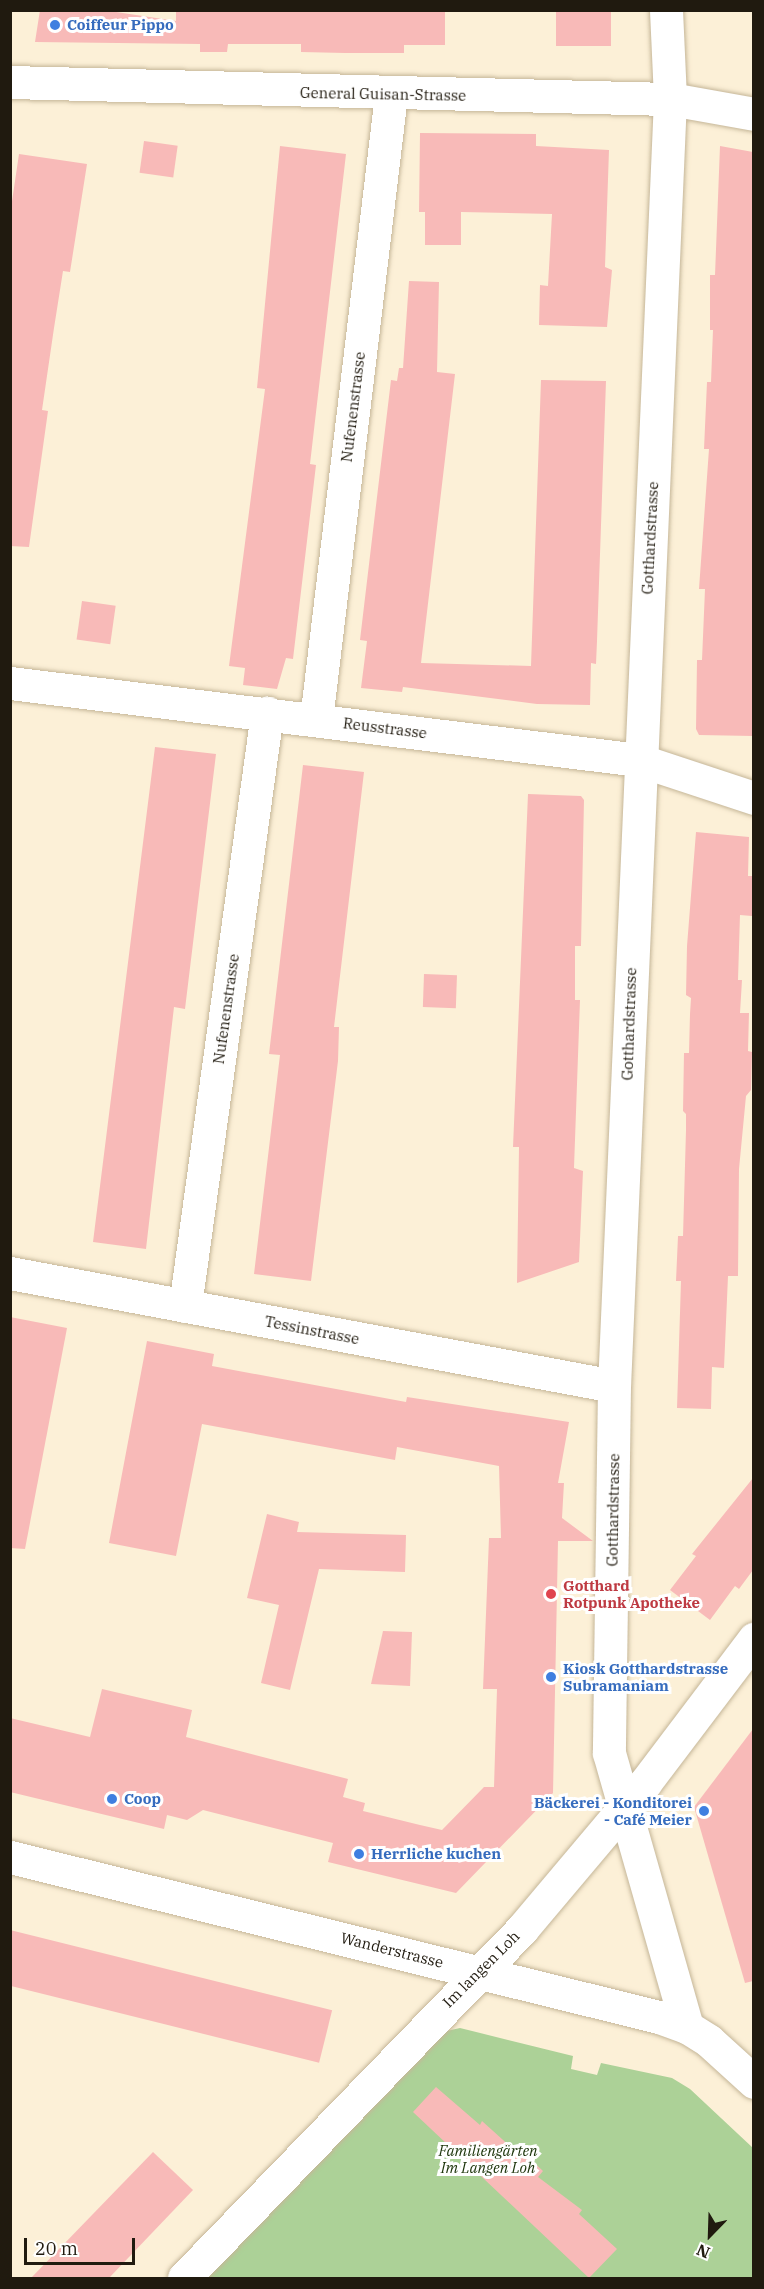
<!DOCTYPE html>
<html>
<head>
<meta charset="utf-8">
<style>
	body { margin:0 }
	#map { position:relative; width:764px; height:2289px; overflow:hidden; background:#fcf0d7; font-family:"IBM Plex Serif",serif }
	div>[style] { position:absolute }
	.green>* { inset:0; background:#acd197 }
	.building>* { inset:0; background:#f8bab8; transform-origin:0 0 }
	.roads { filter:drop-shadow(0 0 2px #c5b698) drop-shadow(0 0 2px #c5b698) }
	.minor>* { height:33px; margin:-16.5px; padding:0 16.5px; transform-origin:16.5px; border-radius:16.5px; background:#fff }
	.tertiary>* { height:33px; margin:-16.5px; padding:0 16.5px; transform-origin:16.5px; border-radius:16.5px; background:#fff }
	.dots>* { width:16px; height:16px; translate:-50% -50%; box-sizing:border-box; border:3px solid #fff; border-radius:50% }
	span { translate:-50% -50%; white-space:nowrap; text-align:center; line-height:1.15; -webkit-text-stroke:6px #fff; paint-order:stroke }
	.shop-label { font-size:15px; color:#366cbe; font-weight:700 }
	.left { translate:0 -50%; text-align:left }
	.right { translate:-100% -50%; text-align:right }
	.street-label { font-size:15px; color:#201a0f }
	.health-label { font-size:15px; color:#be3a42; font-weight:700 }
	.park-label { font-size:15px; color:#1c340a; font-style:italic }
	.frame { position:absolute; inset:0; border:12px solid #201a0f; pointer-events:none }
	.north { position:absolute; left:680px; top:2205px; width:60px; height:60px; -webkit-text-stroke:4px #fff; paint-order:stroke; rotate:203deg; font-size:16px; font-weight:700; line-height:24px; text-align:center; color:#201a0f }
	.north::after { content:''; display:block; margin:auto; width:21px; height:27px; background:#201a0f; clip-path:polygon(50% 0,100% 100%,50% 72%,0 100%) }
	.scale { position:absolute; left:24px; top:2238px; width:111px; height:27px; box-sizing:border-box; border:3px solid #201a0f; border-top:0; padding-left:8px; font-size:18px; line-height:21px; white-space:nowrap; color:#201a0f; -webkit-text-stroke:4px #fff; paint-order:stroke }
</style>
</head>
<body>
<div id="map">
	<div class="green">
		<div style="clip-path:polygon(460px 2028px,573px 2056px,571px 2069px,597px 2075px,601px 2063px,672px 2078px,690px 2089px,753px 2148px,753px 2278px,208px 2278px,442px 2032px)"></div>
	</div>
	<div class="building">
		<div style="clip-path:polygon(40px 10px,103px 10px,176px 21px,176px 10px,445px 10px,445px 45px,404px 45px,404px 53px,345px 53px,301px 52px,301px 44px,228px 44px,227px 52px,200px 52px,200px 44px,35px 42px)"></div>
		<div style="left:556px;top:10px;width:55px;height:36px"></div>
		<div style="clip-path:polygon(420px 133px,536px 134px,536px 146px,609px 150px,605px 267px,612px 270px,607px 327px,539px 325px,540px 285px,548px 286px,552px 214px,461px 212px,461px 245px,425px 245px,425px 212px,419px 212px)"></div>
		<div style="left:144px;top:141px;width:34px;height:32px;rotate:8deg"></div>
		<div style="clip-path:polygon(280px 146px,346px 154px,310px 464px,316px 465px,293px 659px,286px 658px,277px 689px,243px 685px,245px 668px,229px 666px,265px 389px,257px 388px)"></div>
		<div style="clip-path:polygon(720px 146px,753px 152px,753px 736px,699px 735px,696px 729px,697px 660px,702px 660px,705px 589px,699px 589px,709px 449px,704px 449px,707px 382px,711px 382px,713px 330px,710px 330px,710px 275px,715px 275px)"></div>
		<div style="clip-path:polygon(19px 154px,87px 164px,70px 272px,63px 271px,54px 328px,42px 410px,48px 411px,29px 547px,10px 546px,11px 208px)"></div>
		<div style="clip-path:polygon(409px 281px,439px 282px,437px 372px,455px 374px,421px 663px,531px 666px,541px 380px,606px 381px,597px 641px,596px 664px,591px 663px,590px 705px,537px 704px,403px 687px,402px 692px,361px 688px,367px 641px,360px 640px,377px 497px,391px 380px,397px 381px,399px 368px,403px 368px)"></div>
		<div style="left:82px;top:601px;width:34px;height:39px;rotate:8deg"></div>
		<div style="clip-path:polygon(155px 747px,216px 754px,185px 1009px,174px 1007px,146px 1249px,93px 1242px)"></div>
		<div style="clip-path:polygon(303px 765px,364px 772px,334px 1027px,339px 1027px,338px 1061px,311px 1281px,254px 1274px,280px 1055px,269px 1054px)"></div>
		<div style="clip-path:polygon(528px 794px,581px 796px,584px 800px,581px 946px,575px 946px,575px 1000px,580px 1000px,574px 1168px,583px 1171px,579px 1262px,517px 1283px,519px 1147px,513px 1147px)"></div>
		<div style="clip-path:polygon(696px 832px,749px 837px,748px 876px,753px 876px,752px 916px,740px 915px,738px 980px,742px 980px,740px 1013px,749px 1013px,748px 1051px,752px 1052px,751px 1090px,746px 1096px,739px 1169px,738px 1276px,728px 1276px,724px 1368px,712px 1367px,711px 1409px,677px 1408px,681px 1281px,676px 1281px,678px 1236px,683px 1236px,686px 1130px,686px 1114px,683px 1111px,684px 1053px,689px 1053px,690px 1014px,691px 998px,686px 995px,687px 946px)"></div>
		<div style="left:424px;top:974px;width:33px;height:33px;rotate:2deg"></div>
		<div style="clip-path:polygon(10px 1317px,67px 1328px,25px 1549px,10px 1548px)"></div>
		<div style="clip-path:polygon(147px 1341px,214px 1354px,212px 1366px,406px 1402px,407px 1397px,569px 1422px,558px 1483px,564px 1483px,562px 1518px,593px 1541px,558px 1541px,553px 1793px,456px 1893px,328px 1862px,333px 1843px,203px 1810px,187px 1820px,167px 1815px,164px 1829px,10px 1792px,10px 1718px,90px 1737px,102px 1689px,192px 1710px,186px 1737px,348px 1779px,343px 1797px,365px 1803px,363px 1811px,420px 1825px,442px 1830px,484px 1787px,494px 1787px,497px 1689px,483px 1689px,489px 1538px,501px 1538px,499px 1466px,397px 1447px,395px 1460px,202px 1424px,176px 1556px,109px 1543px)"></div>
		<div style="clip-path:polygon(753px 1478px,753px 1570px,739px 1589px,735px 1586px,710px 1620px,670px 1590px,696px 1556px,692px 1554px)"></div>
		<div style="clip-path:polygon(267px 1514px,299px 1522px,297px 1532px,406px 1535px,405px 1572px,319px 1569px,290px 1690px,261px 1683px,279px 1605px,247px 1598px)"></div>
		<div style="clip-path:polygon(383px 1631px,412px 1632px,410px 1686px,371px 1684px)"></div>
		<div style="clip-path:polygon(753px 1729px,753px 1981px,745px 1983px,694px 1807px)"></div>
		<div style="left:10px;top:1930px;width:332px;height:54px;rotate:14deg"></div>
		<div style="clip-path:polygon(436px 2087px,480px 2125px,482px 2121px,512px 2148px,515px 2145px,543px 2171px,538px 2177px,582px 2210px,579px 2214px,617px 2249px,589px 2278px,413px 2112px)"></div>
		<div style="clip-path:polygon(153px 2152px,193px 2190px,109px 2278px,31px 2278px)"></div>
	</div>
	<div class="roads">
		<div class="minor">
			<div style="left:666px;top:10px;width:89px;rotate:87.4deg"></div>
			<div style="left:670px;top:99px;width:1288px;rotate:92.49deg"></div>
			<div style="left:614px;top:1386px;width:367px;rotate:90.8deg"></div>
			<div style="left:609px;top:1753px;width:285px;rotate:74.1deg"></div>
			<div style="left:10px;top:82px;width:660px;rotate:1.48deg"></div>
			<div style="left:670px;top:99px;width:85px;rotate:10.1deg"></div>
			<div style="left:10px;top:683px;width:634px;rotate:6.98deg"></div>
			<div style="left:639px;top:760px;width:121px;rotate:18.3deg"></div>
			<div style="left:316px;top:720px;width:629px;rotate:-83.16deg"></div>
			<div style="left:10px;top:1273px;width:614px;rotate:10.6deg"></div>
			<div style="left:185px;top:1306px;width:599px;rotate:-82.13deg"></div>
			<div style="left:184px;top:2278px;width:486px;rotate:-45.9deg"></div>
			<div style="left:522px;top:1929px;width:191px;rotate:-49.9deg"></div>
			<div style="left:645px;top:1783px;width:181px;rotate:-52.9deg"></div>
		</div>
		<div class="tertiary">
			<div style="left:10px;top:1857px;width:668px;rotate:13.85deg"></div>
			<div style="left:659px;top:2017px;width:30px;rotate:20deg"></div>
			<div style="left:687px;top:2027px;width:26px;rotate:32deg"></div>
			<div style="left:709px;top:2041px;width:61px;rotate:42.3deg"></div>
		</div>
	</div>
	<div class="dots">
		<div style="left:55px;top:25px;background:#3f7fe0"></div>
		<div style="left:551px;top:1594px;background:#e0444e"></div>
		<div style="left:551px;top:1677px;background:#3f7fe0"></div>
		<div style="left:112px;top:1799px;background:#3f7fe0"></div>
		<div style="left:704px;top:1811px;background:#3f7fe0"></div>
		<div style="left:359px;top:1854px;background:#3f7fe0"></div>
	</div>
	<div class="shop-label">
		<span class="left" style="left:67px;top:25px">Coiffeur Pippo</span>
		<span class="left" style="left:563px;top:1677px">Kiosk Gotthardstrasse<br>Subramaniam</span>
		<span class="left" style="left:124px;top:1799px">Coop</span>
		<span class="right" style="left:692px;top:1811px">Bäckerei - Konditorei<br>- Café Meier</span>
		<span class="left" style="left:371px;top:1854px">Herrliche kuchen</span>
	</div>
	<div class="street-label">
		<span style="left:383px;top:94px;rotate:1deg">General Guisan-Strasse</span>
		<span style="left:353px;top:407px;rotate:-83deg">Nufenenstrasse</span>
		<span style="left:650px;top:538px;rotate:-87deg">Gotthardstrasse</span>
		<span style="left:385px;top:728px;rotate:7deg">Reusstrasse</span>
		<span style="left:226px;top:1009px;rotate:-82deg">Nufenenstrasse</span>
		<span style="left:629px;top:1024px;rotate:-88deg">Gotthardstrasse</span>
		<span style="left:312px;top:1330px;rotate:11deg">Tessinstrasse</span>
		<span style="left:613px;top:1510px;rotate:-89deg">Gotthardstrasse</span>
		<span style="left:392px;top:1950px;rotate:14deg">Wanderstrasse</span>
		<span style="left:481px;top:1969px;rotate:-45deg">Im langen Loh</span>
	</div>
	<div class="health-label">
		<span class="left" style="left:563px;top:1594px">Gotthard<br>Rotpunk Apotheke</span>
	</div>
	<div class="park-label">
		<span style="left:488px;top:2159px">Familiengärten<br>Im Langen Loh</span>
	</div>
	<div class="frame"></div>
	<div class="north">N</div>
	<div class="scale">20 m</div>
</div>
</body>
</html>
